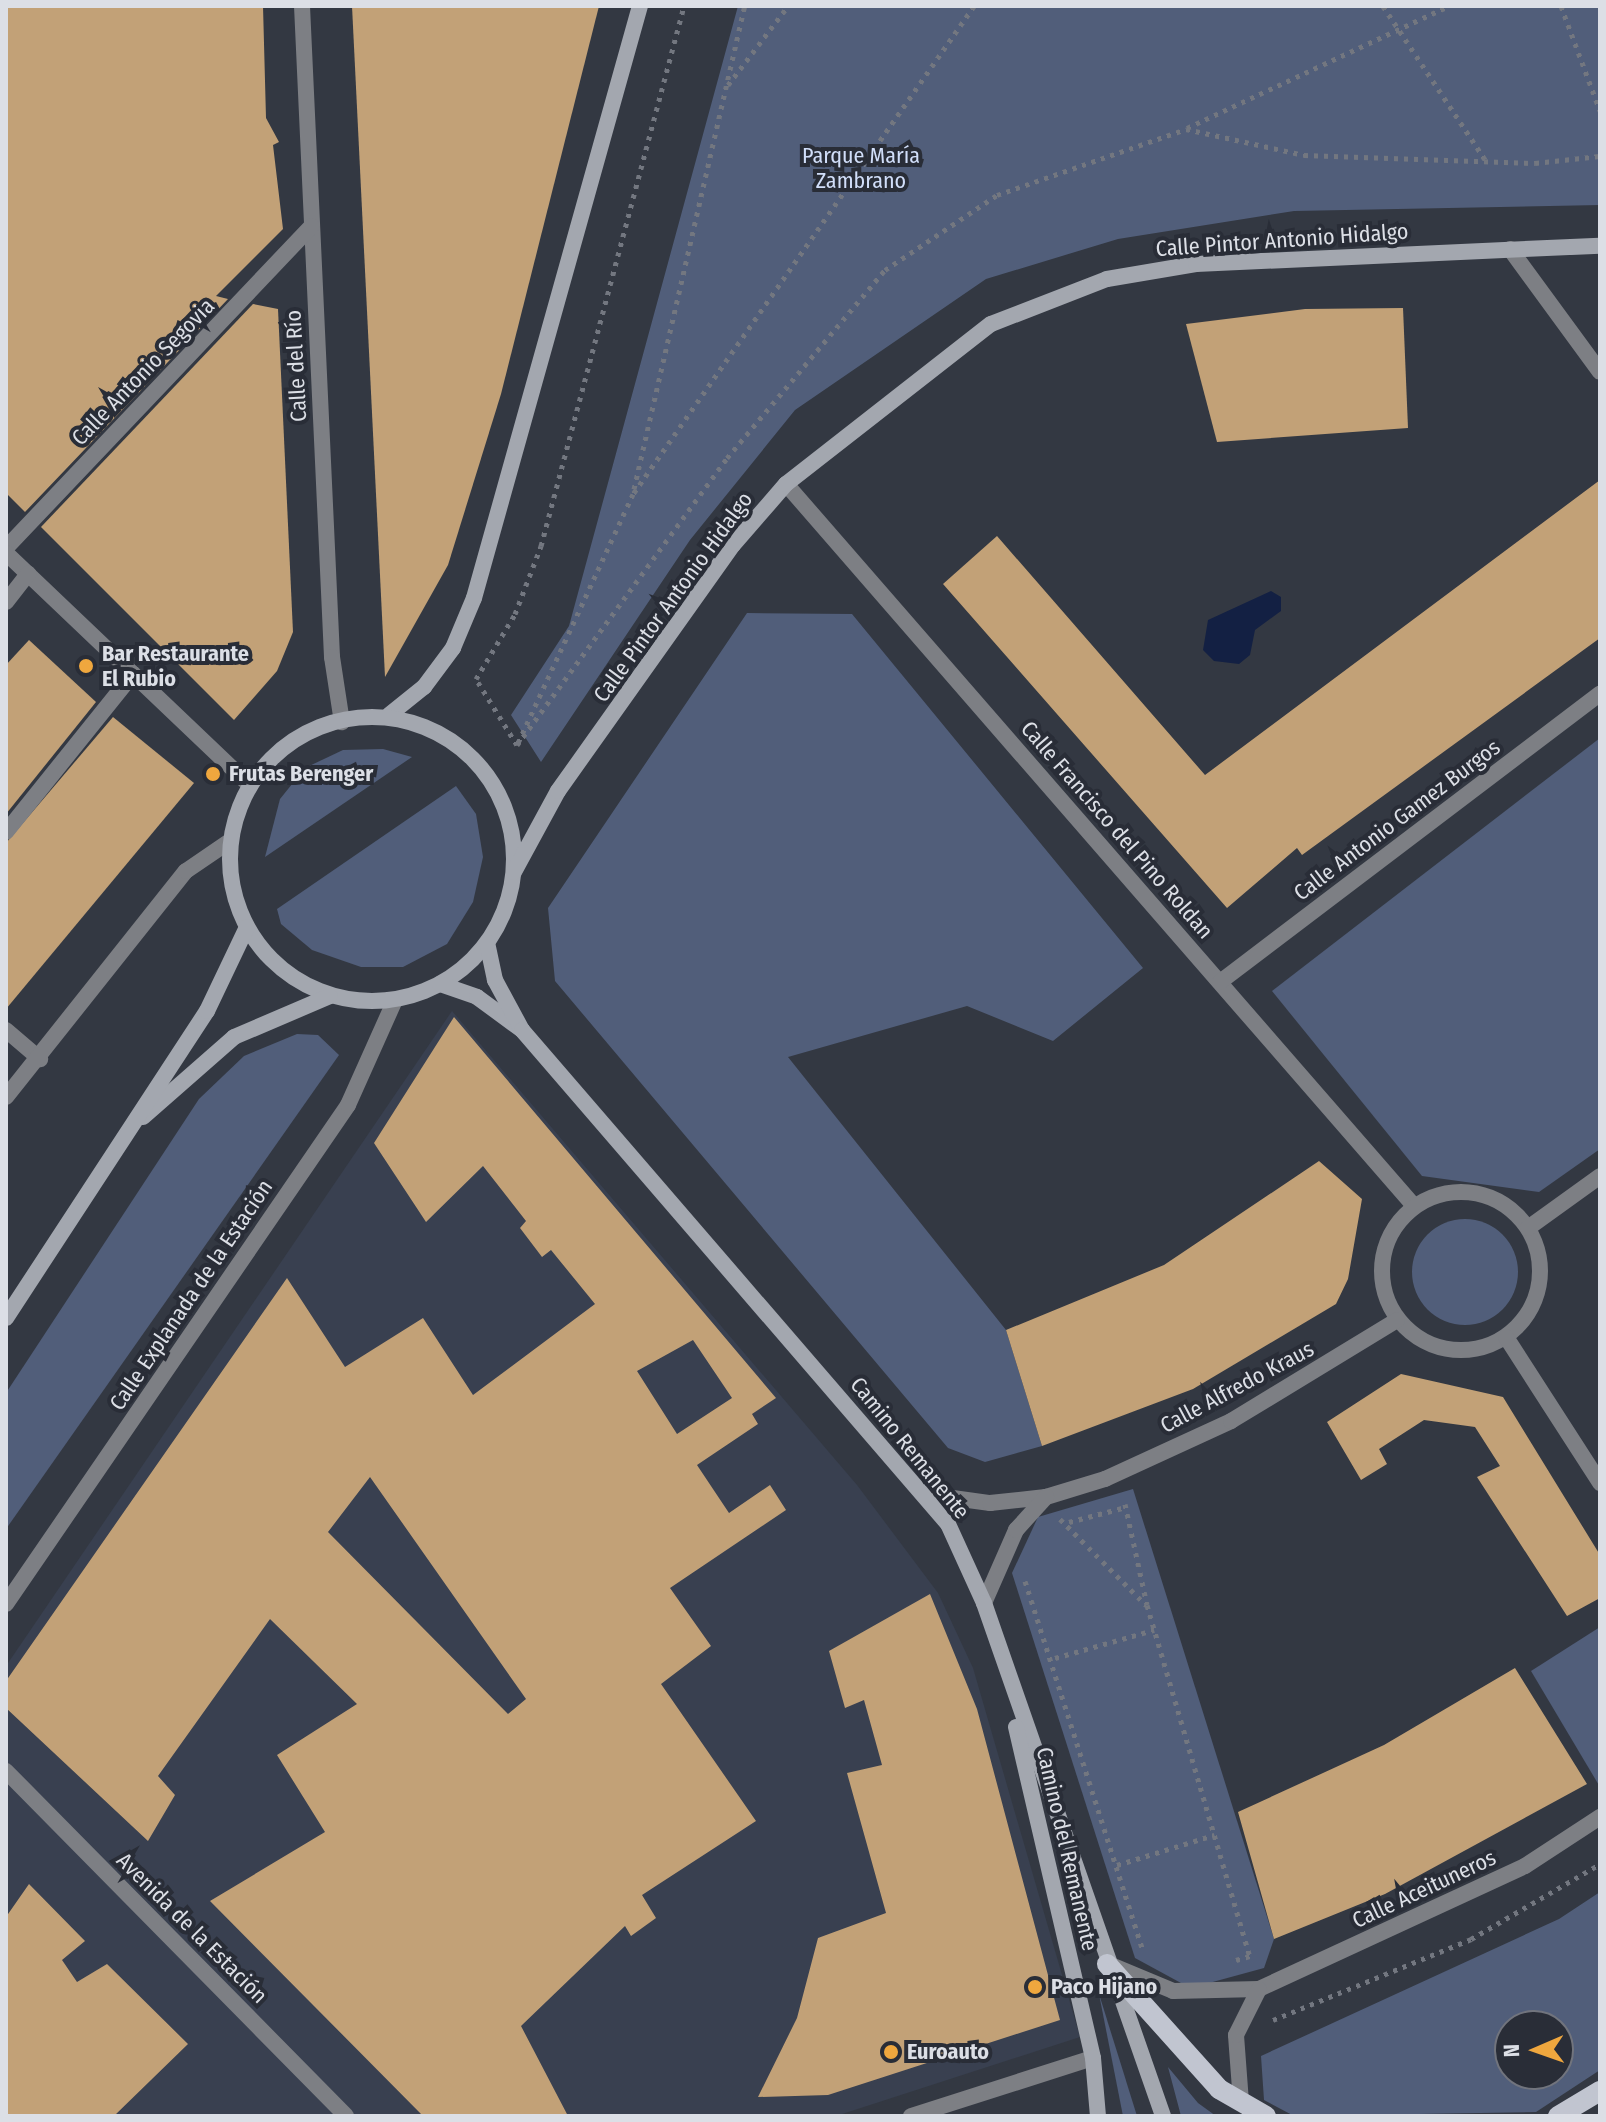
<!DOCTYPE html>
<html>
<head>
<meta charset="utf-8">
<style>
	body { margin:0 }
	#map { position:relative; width:1606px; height:2122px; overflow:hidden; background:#333842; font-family:"Fira Sans Condensed",sans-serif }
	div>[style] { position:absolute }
	.built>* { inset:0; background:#394050 }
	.green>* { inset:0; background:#515e7a }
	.round { border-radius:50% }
	.water>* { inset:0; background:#132043 }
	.building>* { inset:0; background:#c2a177 }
	.path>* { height:5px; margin-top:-2.5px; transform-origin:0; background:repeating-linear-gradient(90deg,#737780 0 4px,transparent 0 10px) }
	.street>* { height:16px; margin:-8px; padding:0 8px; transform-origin:8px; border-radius:8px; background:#7d7f84 }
	.street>.ring { margin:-8px; padding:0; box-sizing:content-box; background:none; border:16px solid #7d7f84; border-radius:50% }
	.secondary>* { height:16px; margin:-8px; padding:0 8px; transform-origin:8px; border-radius:8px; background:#a3a7af }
	.secondary>.ring { margin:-8px; padding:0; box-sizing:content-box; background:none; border:16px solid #a3a7af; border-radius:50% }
	.primary>* { height:20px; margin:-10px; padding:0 10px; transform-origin:10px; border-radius:10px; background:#c1c5d0 }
	.dots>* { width:22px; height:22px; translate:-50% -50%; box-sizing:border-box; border:4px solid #292d37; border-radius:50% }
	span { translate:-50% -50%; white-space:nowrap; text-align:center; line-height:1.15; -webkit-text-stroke:8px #292d37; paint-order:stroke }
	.park-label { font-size:22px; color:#d1def9 }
	.street-label { font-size:22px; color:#dcdfe6 }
	.poi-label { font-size:22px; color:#dcdfe6; font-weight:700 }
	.left { translate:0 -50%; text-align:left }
	.frame { position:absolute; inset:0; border:8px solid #dcdfe6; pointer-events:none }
	.north { position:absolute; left:1494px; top:2010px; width:80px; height:80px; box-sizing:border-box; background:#292d37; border:2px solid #71747d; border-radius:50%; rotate:268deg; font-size:22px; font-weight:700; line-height:32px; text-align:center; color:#dcdfe6 }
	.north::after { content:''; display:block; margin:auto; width:28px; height:36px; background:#efa73e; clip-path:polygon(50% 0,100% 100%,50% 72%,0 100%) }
</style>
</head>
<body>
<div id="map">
	<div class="built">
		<div style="clip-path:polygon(452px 1011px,857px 1485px,938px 1593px,973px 1668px,1080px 2037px,836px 2116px,6px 2116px,6px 1666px)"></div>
	</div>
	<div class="green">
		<div style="clip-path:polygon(738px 6px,1600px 6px,1600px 205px,1294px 211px,1118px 239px,986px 279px,795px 410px,690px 540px,541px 762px,511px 715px,569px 626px)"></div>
		<div style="clip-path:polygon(747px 613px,852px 614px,1143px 968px,1053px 1041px,967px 1006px,788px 1057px,1006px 1330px,1042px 1446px,985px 1462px,948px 1448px,555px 981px,548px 908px)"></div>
		<div style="clip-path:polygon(1600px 738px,1600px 1149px,1539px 1192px,1422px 1176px,1272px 991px)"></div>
		<div style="clip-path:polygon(383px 749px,412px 757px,265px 857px,280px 799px,305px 768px,343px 750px)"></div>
		<div style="clip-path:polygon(456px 786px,476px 814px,483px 857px,473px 902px,447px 944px,403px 967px,361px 967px,312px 950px,281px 924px,277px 909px)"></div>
		<div style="clip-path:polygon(297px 1034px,318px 1035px,339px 1055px,6px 1529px,6px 1393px,199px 1099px,244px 1056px)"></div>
		<div class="round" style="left:1412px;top:1219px;width:106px;height:106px"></div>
		<div style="clip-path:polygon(1133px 1489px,1274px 1939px,1264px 1968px,1209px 1983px,1181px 1983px,1135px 1958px,1012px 1573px,1038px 1517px)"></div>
		<div style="clip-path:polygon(1600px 1627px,1600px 1787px,1531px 1671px)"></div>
		<div style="clip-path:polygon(evenodd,1600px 1892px,1600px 2070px,1536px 2112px,1294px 2116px,1264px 2100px,1261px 2056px,1559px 1919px,1600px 1892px,1510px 2026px,1558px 2026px,1558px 2074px,1510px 2074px,1510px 2026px)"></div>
		<div style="clip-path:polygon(1099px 1994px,1137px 2116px,1123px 2116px)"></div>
		<div style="clip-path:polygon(1168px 2067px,1198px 2103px,1216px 2116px,1181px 2116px)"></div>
	</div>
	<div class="water">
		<div style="clip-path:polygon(1271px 591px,1281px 597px,1281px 611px,1255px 630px,1250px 655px,1239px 664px,1214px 661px,1203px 650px,1208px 620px)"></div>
	</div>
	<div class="building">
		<div style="clip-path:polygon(6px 6px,263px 6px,266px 118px,279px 142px,273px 145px,283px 229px,216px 296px,228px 299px,25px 512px,6px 493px)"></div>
		<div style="clip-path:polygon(352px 6px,599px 6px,501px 394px,448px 565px,385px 677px)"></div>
		<div style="clip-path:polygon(253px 304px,278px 309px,293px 632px,277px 671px,234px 720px,41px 527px)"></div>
		<div style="clip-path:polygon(1403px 308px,1408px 428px,1217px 442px,1186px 324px,1305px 309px)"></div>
		<div style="clip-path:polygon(1600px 480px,1600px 638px,1302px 855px,1297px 848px,1227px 908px,943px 584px,997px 536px,1205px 775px)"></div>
		<div style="clip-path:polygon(29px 640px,96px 702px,6px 814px,6px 665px)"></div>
		<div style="clip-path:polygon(113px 717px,194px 783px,6px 1009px,6px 843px)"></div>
		<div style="clip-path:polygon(evenodd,454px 1017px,776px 1398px,752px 1414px,758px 1424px,697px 1465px,729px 1513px,770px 1485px,786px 1510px,670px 1588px,711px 1646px,661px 1684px,756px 1821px,642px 1895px,656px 1918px,631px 1936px,625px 1926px,521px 2026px,568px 2116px,423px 2116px,210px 1901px,325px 1832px,277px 1755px,357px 1704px,270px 1619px,158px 1776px,175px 1795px,148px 1841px,6px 1708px,6px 1681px,287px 1278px,345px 1367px,423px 1318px,473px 1395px,595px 1304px,551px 1250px,542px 1257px,520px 1228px,526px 1221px,483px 1166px,426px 1222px,374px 1143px,454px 1017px,693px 1340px,732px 1398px,677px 1434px,637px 1371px,693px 1340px,454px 1017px,370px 1477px,526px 1699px,508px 1714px,328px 1532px,370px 1477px)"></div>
		<div style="clip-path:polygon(1319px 1161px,1362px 1199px,1348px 1279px,1336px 1304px,1193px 1389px,1042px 1446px,1006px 1330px,1164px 1265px)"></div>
		<div style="clip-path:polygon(1401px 1374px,1503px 1397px,1600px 1555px,1600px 1598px,1567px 1616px,1477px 1477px,1500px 1466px,1475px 1427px,1424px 1420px,1379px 1449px,1387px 1464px,1361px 1480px,1327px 1422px)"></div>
		<div style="clip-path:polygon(930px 1594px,977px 1709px,1060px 2020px,828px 2095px,758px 2097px,797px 2018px,818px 1938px,886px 1913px,847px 1773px,882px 1765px,864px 1700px,845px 1708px,829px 1651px)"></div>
		<div style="clip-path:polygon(1515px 1668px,1587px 1784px,1385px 1894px,1274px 1939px,1238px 1812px,1384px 1745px)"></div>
		<div style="clip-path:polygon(29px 1884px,85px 1941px,62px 1960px,77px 1982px,107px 1964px,188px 2044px,114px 2116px,6px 2116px,6px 1917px)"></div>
	</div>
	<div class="path">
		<div style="left:974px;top:6px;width:595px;rotate:124.94deg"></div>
		<div style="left:633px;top:494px;width:277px;rotate:114.8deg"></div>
		<div style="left:517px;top:745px;width:356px;rotate:-53.8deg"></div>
		<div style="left:727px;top:458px;width:246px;rotate:-50deg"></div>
		<div style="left:885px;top:270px;width:135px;rotate:-33.8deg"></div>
		<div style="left:997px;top:195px;width:200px;rotate:-19.2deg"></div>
		<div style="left:1186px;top:129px;width:121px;rotate:12.4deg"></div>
		<div style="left:1304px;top:155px;width:231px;rotate:2deg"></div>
		<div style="left:1535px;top:163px;width:65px;rotate:-6.1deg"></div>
		<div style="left:1383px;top:6px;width:186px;rotate:56.4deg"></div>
		<div style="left:1561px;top:6px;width:112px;rotate:69.6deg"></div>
		<div style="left:728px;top:85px;width:99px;rotate:-52.8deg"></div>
		<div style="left:1187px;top:128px;width:289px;rotate:-25deg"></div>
		<div style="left:634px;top:489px;width:496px;rotate:-77.1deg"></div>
		<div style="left:517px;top:745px;width:78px;rotate:-121.8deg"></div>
		<div style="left:476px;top:679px;width:76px;rotate:-59deg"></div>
		<div style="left:515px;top:614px;width:73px;rotate:-69.1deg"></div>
		<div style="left:541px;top:546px;width:559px;rotate:-75.17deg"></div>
		<div style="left:1125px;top:1504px;width:103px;rotate:77.7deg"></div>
		<div style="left:1147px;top:1605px;width:367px;rotate:73.7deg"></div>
		<div style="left:1060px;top:1519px;width:122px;rotate:45deg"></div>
		<div style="left:1069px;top:1522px;width:59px;rotate:-14.7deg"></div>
		<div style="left:1025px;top:1581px;width:388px;rotate:72.3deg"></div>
		<div style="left:1055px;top:1658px;width:103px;rotate:-15.8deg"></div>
		<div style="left:1117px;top:1865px;width:102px;rotate:-17.2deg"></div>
		<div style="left:1236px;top:1960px;width:15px;rotate:-16deg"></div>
		<div style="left:1273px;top:2020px;width:214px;rotate:-22.2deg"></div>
		<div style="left:1471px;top:1939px;width:149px;rotate:-30.2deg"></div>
	</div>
	<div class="street">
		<div style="left:302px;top:6px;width:652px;rotate:87.36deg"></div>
		<div style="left:332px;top:657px;width:66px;rotate:81.3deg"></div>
		<div style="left:1510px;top:249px;width:152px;rotate:53.8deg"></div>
		<div style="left:786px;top:484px;width:957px;rotate:48.98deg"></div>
		<div style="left:6px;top:548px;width:444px;rotate:-46.5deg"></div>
		<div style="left:6px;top:553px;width:337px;rotate:43.6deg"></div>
		<div style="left:6px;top:602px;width:36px;rotate:-52deg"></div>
		<div style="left:6px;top:832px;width:203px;rotate:-51.2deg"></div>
		<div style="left:1220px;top:982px;width:477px;rotate:-37.2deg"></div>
		<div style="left:6px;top:1030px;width:45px;rotate:40.5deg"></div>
		<div style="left:6px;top:1097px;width:289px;rotate:-51.5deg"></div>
		<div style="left:186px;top:871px;width:53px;rotate:-34.3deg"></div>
		<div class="ring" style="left:1382px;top:1192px;width:142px;height:142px"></div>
		<div style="left:1528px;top:1228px;width:89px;rotate:-35.8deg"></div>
		<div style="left:1506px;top:1337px;width:174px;rotate:57.2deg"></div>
		<div style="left:924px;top:1494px;width:67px;rotate:7.8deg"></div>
		<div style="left:990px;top:1503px;width:56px;rotate:-6.1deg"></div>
		<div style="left:1046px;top:1497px;width:62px;rotate:-17deg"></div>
		<div style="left:1105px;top:1479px;width:139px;rotate:-24.7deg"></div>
		<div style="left:1231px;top:1421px;width:194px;rotate:-31.3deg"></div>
		<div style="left:984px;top:1603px;width:80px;rotate:-66.3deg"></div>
		<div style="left:1016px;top:1530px;width:45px;rotate:-47.7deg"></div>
		<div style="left:6px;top:1604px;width:605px;rotate:-55.57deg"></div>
		<div style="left:348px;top:1105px;width:115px;rotate:-65.9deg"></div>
		<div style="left:6px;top:1771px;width:484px;rotate:45.4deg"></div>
		<div style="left:1113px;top:1966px;width:65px;rotate:22.6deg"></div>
		<div style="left:1173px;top:1991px;width:86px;rotate:-1.3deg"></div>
		<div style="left:1259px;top:1989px;width:293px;rotate:-24.8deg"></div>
		<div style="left:1525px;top:1866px;width:90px;rotate:-33.2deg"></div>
		<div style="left:1241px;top:2102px;width:67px;rotate:-94.3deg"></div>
		<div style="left:1236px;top:2035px;width:51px;rotate:-63.4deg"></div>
		<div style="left:911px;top:2116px;width:191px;rotate:-17.7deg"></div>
	</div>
	<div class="secondary">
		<div style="left:389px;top:715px;width:45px;rotate:-38.7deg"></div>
		<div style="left:424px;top:687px;width:49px;rotate:-53.4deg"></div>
		<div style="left:453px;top:648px;width:54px;rotate:-67.2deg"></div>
		<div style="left:474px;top:598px;width:615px;rotate:-74.34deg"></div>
		<div class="ring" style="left:230px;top:717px;width:268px;height:268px"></div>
		<div style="left:514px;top:872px;width:92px;rotate:-61.5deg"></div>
		<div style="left:558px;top:791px;width:302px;rotate:-54.6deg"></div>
		<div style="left:733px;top:545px;width:81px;rotate:-49deg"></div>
		<div style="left:786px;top:484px;width:260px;rotate:-38deg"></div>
		<div style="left:991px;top:324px;width:124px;rotate:-21.2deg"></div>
		<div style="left:1107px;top:279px;width:90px;rotate:-9.6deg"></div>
		<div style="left:1196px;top:264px;width:404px;rotate:-2.6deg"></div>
		<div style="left:440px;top:984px;width:39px;rotate:19deg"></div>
		<div style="left:477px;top:997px;width:56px;rotate:36.3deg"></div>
		<div style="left:522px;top:1030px;width:57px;rotate:-118.4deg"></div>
		<div style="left:495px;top:980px;width:38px;rotate:-102deg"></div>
		<div style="left:522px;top:1030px;width:652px;rotate:49.23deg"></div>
		<div style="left:948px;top:1524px;width:87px;rotate:65.5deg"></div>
		<div style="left:984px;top:1603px;width:543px;rotate:70.76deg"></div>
		<div style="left:143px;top:1117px;width:121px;rotate:-41.3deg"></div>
		<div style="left:234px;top:1037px;width:104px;rotate:-23.1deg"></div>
		<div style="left:6px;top:1318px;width:367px;rotate:-56.8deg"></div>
		<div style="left:207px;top:1011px;width:93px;rotate:-64.5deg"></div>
		<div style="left:1016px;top:1727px;width:340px;rotate:76.9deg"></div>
		<div style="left:1093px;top:2058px;width:58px;rotate:85.1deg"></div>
	</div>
	<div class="primary">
		<div style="left:1107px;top:1964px;width:168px;rotate:48.1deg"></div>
		<div style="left:1219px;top:2089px;width:54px;rotate:29.9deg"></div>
		<div style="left:1558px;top:2116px;width:49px;rotate:-30.8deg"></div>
	</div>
	<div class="dots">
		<div style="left:86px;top:666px;background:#efa73e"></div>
		<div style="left:213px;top:774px;background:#efa73e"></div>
		<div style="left:1035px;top:1987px;background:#efa73e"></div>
		<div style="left:891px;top:2052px;background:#efa73e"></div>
	</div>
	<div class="park-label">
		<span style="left:861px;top:168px">Parque María<br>Zambrano</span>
	</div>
	<div class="street-label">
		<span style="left:1282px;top:240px;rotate:-4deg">Calle Pintor Antonio Hidalgo</span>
		<span style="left:296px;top:366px;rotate:-93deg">Calle del Río</span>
		<span style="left:143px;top:372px;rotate:-46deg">Calle Antonio Segovia</span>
		<span style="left:673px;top:597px;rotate:-54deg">Calle Pintor Antonio Hidalgo</span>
		<span style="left:1397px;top:820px;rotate:-37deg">Calle Antonio Gamez Burgos</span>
		<span style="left:1117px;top:830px;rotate:49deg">Calle Francisco del Pino Roldan</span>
		<span style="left:191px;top:1295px;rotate:-56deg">Calle Explanada de la Estación</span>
		<span style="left:1237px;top:1387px;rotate:-28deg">Calle Alfredo Kraus</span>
		<span style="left:910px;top:1448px;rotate:51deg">Camino Remanente</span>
		<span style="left:1067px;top:1849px;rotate:77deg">Camino del Remanente</span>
		<span style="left:1424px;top:1889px;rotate:-25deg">Calle Aceituneros</span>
		<span style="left:192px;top:1928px;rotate:45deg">Avenida de la Estación</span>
	</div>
	<div class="poi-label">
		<span class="left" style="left:102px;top:666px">Bar Restaurante<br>El Rubio</span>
		<span class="left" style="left:229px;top:774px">Frutas Berenger</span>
		<span class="left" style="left:1051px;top:1987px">Paco Hijano</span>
		<span class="left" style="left:907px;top:2052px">Euroauto</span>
	</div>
	<div class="frame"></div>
	<div class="north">N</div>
</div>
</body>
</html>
